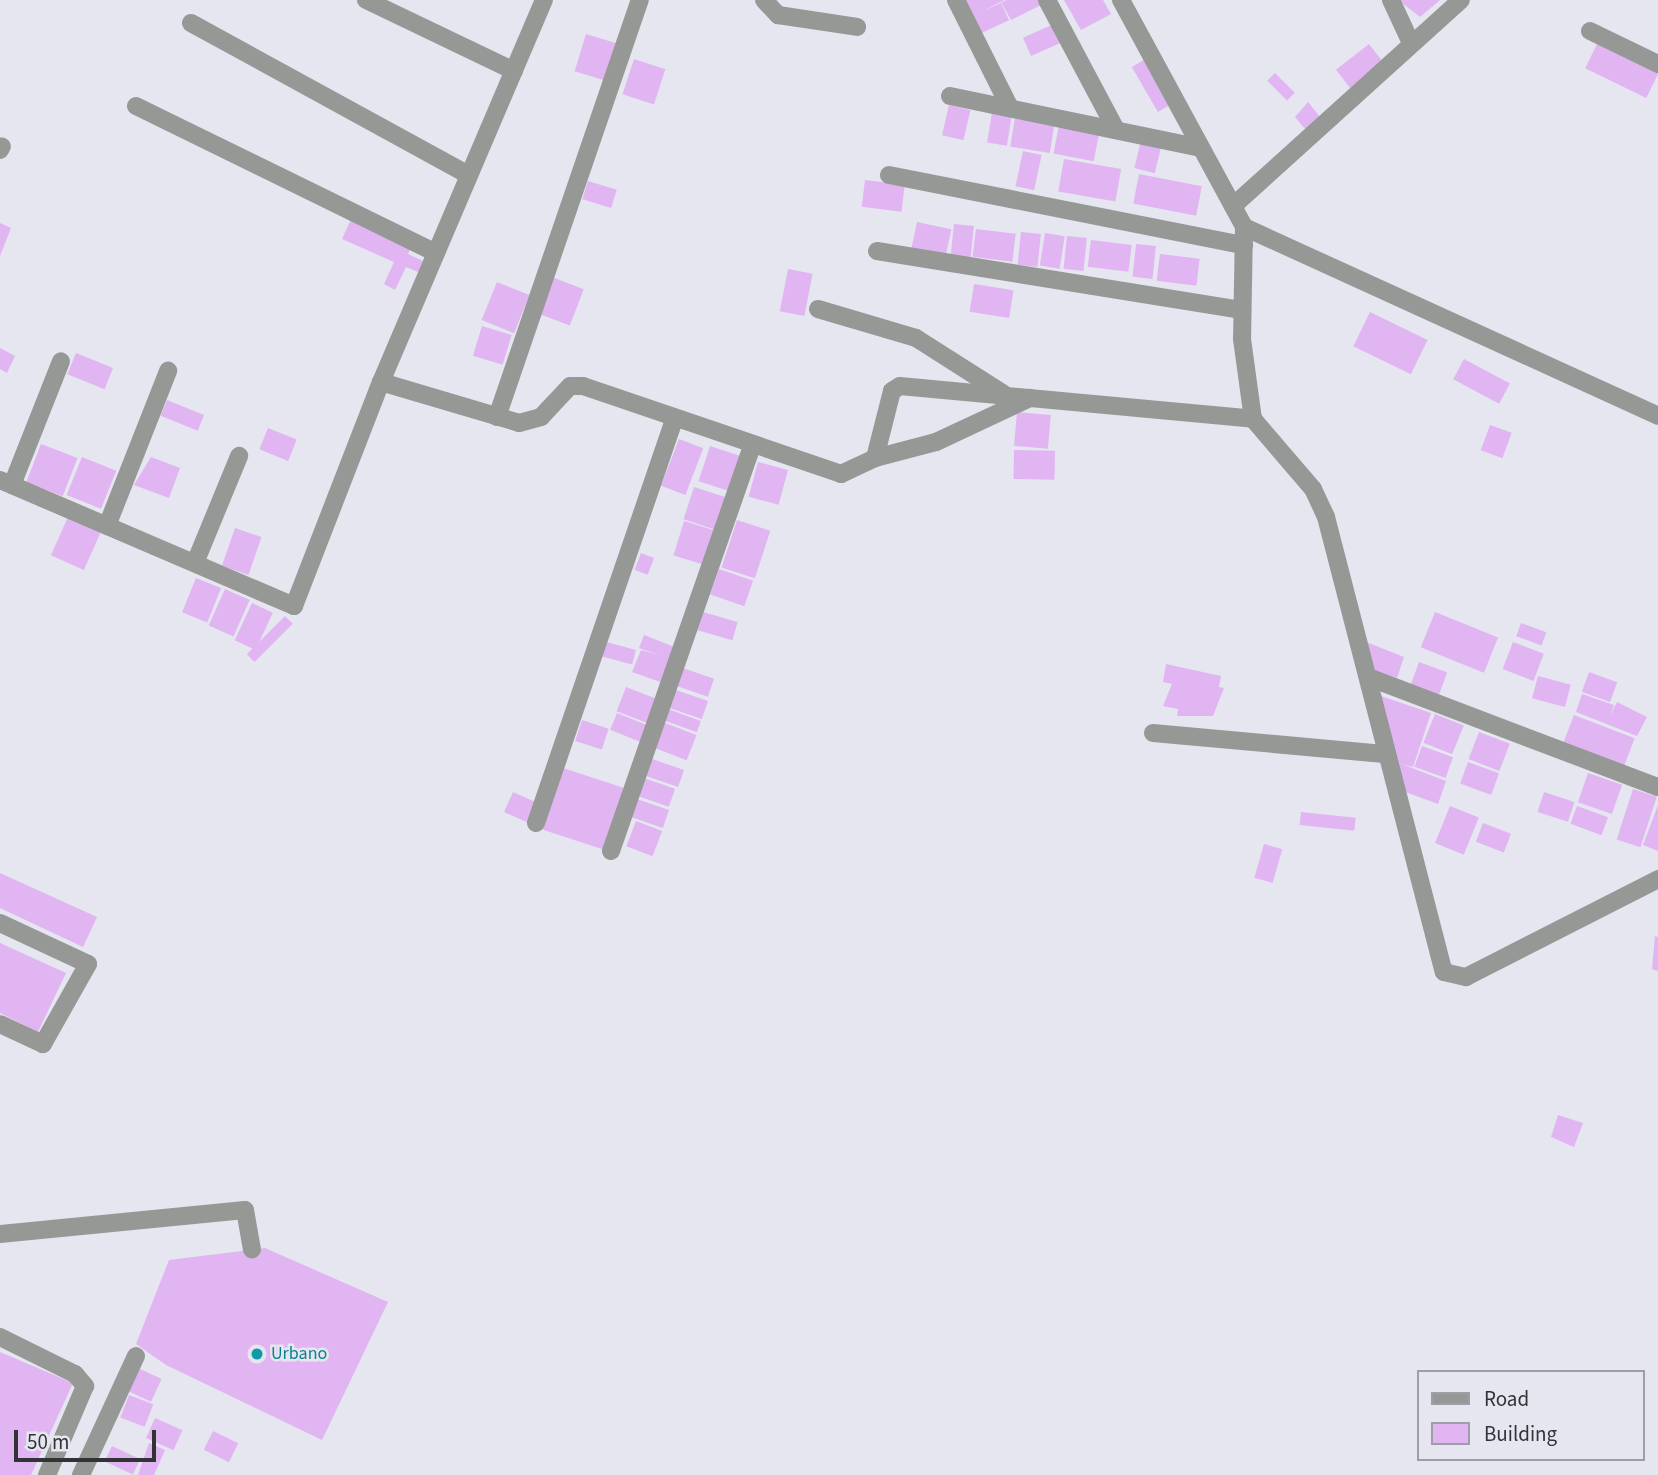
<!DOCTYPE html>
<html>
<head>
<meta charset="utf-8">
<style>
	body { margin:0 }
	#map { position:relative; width:1658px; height:1475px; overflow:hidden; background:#e5e6f0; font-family:"Source Sans 3",sans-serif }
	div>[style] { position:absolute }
	.building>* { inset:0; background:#e1b5f1; transform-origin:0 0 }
	.minor>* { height:18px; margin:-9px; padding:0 9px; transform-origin:9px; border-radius:9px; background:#969895 }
	.dots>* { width:19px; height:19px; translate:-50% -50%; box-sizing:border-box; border:4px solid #e5e6f0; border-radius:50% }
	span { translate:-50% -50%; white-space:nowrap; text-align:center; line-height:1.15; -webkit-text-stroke:5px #e5e6f0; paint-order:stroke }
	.culture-label { font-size:18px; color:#0d838f }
	.left { translate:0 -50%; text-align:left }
	.legend { position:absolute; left:1417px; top:1370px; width:228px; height:91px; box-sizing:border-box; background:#e5e6f0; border:2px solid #9d9ea6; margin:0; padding:9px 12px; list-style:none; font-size:21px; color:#323337 }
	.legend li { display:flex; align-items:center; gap:14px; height:35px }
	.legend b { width:35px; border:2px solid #9d9ea6 }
	.scale { position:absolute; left:14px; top:1430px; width:142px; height:32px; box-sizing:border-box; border:4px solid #323337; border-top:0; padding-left:9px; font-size:21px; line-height:24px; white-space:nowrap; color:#323337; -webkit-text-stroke:5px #e5e6f0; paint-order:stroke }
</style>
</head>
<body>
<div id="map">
	<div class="building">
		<div style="clip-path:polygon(963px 0,1004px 0,973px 17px)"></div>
		<div style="clip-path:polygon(1007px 0,1039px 0,1041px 5px,1011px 20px,1001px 2px)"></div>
		<div style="clip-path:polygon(1064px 0,1103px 0,1111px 14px,1081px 30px)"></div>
		<div style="clip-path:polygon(1398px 0,1440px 0,1420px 17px)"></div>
		<div style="left:1001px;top:3px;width:19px;height:32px;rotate:65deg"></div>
		<div style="left:1054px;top:24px;width:20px;height:34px;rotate:66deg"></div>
		<div style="left:586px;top:34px;width:31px;height:39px;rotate:17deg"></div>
		<div style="left:1369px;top:44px;width:24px;height:42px;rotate:52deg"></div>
		<div style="left:1597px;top:44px;width:68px;height:27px;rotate:26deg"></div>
		<div style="left:634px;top:59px;width:33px;height:37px;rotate:18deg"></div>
		<div style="left:1144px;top:60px;width:52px;height:14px;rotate:60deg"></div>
		<div style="left:1275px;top:73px;width:28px;height:11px;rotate:45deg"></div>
		<div style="clip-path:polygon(1308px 102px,1325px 123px,1311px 136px,1295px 117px)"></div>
		<div style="left:949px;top:105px;width:22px;height:31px;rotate:13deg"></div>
		<div style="left:992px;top:112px;width:20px;height:31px;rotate:9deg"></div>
		<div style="left:1015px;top:117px;width:40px;height:30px;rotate:9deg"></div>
		<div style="left:1059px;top:125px;width:41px;height:29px;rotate:11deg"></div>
		<div style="left:1142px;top:137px;width:21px;height:32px;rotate:14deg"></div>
		<div style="left:1023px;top:151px;width:19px;height:36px;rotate:12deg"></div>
		<div style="left:1064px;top:159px;width:58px;height:33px;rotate:10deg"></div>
		<div style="left:1139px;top:174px;width:64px;height:30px;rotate:11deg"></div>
		<div style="left:865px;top:180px;width:40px;height:27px;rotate:7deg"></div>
		<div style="left:588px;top:181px;width:30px;height:19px;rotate:17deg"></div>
		<div style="clip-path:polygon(352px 217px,412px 245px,408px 254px,423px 261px,418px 272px,406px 267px,395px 290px,384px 284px,394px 262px,342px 239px)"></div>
		<div style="left:917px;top:222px;width:35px;height:28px;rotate:12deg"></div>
		<div style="clip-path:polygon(0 223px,11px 228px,0 256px)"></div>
		<div style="left:954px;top:224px;width:20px;height:33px;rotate:6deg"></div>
		<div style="left:976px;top:229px;width:40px;height:28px;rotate:7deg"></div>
		<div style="left:1021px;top:232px;width:20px;height:33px;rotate:6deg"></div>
		<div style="left:1045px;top:233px;width:20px;height:33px;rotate:9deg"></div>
		<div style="left:1067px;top:236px;width:20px;height:33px;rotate:6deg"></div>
		<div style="left:1091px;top:240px;width:41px;height:27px;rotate:7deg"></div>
		<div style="left:1136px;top:244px;width:20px;height:33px;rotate:6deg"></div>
		<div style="left:1160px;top:254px;width:40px;height:27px;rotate:7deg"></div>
		<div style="left:788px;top:269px;width:25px;height:43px;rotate:11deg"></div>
		<div style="left:552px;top:277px;width:34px;height:39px;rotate:21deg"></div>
		<div style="left:497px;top:282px;width:35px;height:41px;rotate:22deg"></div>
		<div style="left:974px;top:284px;width:40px;height:28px;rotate:9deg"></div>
		<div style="left:1370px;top:312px;width:64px;height:38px;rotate:26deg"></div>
		<div style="left:482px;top:326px;width:31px;height:31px;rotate:17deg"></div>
		<div style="clip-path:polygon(0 348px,15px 356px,7px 373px,0 369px)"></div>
		<div style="left:76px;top:353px;width:40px;height:23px;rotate:22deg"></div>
		<div style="left:1464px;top:359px;width:52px;height:23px;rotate:28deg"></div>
		<div style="left:167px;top:400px;width:40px;height:17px;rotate:22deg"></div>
		<div style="left:1017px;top:412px;width:34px;height:34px;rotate:5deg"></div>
		<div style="left:1490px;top:425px;width:23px;height:27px;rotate:20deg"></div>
		<div style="left:268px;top:428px;width:31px;height:23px;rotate:22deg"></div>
		<div style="left:679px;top:439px;width:26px;height:50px;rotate:21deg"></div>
		<div style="left:41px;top:444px;width:39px;height:41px;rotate:21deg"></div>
		<div style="left:710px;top:446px;width:32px;height:37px;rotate:18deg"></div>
		<div style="left:1014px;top:450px;width:41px;height:29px;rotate:1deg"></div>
		<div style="left:82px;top:457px;width:37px;height:41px;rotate:22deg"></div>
		<div style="clip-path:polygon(151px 457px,180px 468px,169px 498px,134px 485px)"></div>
		<div style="left:758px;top:462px;width:31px;height:36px;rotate:15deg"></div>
		<div style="left:694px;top:487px;width:36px;height:34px;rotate:18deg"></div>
		<div style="left:68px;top:517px;width:36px;height:42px;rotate:24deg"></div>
		<div style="left:737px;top:520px;width:35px;height:50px;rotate:18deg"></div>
		<div style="left:684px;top:521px;width:34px;height:36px;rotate:17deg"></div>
		<div style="left:235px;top:528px;width:28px;height:40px;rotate:19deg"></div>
		<div style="left:641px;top:553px;width:14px;height:18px;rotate:21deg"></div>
		<div style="left:719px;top:569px;width:36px;height:27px;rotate:19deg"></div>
		<div style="left:196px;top:578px;width:27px;height:37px;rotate:22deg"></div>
		<div style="left:225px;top:589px;width:27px;height:40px;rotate:24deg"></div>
		<div style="left:252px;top:603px;width:23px;height:41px;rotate:25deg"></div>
		<div style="left:703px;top:612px;width:36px;height:19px;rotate:16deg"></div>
		<div style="left:1435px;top:612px;width:68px;height:38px;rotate:22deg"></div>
		<div style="left:285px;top:616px;width:11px;height:54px;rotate:45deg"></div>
		<div style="left:1521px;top:623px;width:27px;height:14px;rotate:20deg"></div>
		<div style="clip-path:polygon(644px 635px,677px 648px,663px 683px,632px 672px,641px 650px,659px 655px,639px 648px)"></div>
		<div style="left:606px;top:642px;width:31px;height:15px;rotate:15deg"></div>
		<div style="clip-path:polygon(1366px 642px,1404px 657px,1397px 678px,1372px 670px)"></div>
		<div style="left:1513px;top:642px;width:33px;height:29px;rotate:21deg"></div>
		<div style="left:1419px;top:662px;width:30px;height:25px;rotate:20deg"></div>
		<div style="clip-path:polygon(1166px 664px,1221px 676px,1219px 687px,1224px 688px,1213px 716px,1177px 716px,1178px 709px,1163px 706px,1172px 684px,1163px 682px)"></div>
		<div style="left:680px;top:667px;width:36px;height:19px;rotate:19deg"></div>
		<div style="left:1589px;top:672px;width:30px;height:21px;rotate:20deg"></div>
		<div style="left:1538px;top:676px;width:34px;height:23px;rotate:15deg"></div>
		<div style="left:626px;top:687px;width:34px;height:26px;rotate:21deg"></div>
		<div style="left:673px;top:689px;width:37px;height:19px;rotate:19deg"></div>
		<div style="clip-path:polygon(1582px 694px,1614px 705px,1610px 716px,1617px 702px,1647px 717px,1637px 736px,1576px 712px)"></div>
		<div style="clip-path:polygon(1378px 695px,1431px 713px,1413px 767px,1390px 761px)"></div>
		<div style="left:668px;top:709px;width:35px;height:12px;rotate:20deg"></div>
		<div style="left:617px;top:713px;width:32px;height:18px;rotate:22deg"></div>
		<div style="left:1435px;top:714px;width:31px;height:31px;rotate:22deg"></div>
		<div style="left:1574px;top:715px;width:65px;height:30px;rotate:21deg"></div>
		<div style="left:582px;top:720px;width:28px;height:22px;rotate:18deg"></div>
		<div style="left:660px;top:721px;width:39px;height:27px;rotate:21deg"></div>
		<div style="left:1479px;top:732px;width:33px;height:29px;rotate:21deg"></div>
		<div style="left:1422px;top:746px;width:33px;height:22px;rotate:20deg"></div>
		<div style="left:649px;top:758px;width:37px;height:18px;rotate:19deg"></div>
		<div style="left:1468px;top:762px;width:33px;height:23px;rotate:20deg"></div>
		<div style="clip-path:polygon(1399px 763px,1446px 781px,1438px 804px,1400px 790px)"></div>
		<div style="left:563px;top:768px;width:66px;height:65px;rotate:18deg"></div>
		<div style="left:1588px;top:773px;width:36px;height:31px;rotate:19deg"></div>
		<div style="left:641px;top:777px;width:36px;height:19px;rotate:19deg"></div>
		<div style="left:1633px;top:789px;width:25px;height:53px;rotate:18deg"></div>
		<div style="left:513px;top:792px;width:27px;height:22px;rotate:24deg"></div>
		<div style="left:1544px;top:792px;width:32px;height:21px;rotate:18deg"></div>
		<div style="left:634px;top:798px;width:37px;height:19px;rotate:19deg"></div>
		<div style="clip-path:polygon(1658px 805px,1658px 851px,1643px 845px)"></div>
		<div style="left:1450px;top:806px;width:31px;height:40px;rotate:22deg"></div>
		<div style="left:1577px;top:806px;width:33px;height:19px;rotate:20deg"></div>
		<div style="left:1301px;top:812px;width:55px;height:13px;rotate:6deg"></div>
		<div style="left:636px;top:821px;width:28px;height:27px;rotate:21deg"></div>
		<div style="left:1483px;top:823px;width:30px;height:20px;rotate:21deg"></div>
		<div style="left:1264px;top:844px;width:19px;height:35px;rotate:16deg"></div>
		<div style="clip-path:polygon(0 873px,97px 917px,83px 947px,0 908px)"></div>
		<div style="clip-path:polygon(1655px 936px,1658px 937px,1658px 971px,1652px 969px)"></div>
		<div style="clip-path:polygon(0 943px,66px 973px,38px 1032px,0 1013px)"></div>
		<div style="clip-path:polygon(1558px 1115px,1583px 1123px,1574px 1147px,1551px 1137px)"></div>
		<div style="clip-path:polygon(265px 1248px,388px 1302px,322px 1440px,166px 1365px,136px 1344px,169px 1260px)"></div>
		<div style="clip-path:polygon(0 1352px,73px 1383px,31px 1475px,0 1475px)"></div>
		<div style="left:138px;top:1368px;width:26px;height:25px;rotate:25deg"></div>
		<div style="left:129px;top:1395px;width:26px;height:24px;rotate:21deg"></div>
		<div style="left:155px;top:1418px;width:30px;height:22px;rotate:24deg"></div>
		<div style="left:213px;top:1431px;width:28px;height:21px;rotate:26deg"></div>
		<div style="clip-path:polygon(149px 1443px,165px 1450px,154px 1475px,138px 1475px)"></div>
		<div style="left:112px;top:1446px;width:31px;height:17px;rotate:25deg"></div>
	</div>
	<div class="minor">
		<div style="left:366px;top:0;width:164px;rotate:25.6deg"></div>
		<div style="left:764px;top:0;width:21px;rotate:47deg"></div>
		<div style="left:778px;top:15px;width:80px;rotate:8.6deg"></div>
		<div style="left:956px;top:0;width:121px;rotate:63.4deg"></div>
		<div style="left:1047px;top:0;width:147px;rotate:62deg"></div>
		<div style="left:1121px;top:0;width:258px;rotate:61.5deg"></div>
		<div style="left:1244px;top:227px;width:455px;rotate:24.5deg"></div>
		<div style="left:1391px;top:0;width:45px;rotate:65.1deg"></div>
		<div style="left:191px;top:23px;width:317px;rotate:28.7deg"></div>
		<div style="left:1590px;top:31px;width:76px;rotate:25.9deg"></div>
		<div style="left:950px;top:96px;width:256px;rotate:11.7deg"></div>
		<div style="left:136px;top:106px;width:334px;rotate:26.1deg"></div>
		<div style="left:0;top:150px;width:4px;rotate:-63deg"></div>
		<div style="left:889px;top:175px;width:362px;rotate:11.2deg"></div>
		<div style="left:1233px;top:206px;width:307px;rotate:-42.1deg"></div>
		<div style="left:1244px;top:227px;width:112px;rotate:91deg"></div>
		<div style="left:1242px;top:339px;width:81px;rotate:82.2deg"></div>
		<div style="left:1253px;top:419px;width:92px;rotate:49.4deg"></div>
		<div style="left:1313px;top:489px;width:31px;rotate:65deg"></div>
		<div style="left:1326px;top:517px;width:470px;rotate:75.5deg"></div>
		<div style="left:1444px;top:972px;width:23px;rotate:13deg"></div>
		<div style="left:1466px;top:977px;width:216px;rotate:-27deg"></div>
		<div style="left:877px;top:251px;width:370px;rotate:9.2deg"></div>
		<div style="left:818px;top:309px;width:102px;rotate:16.5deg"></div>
		<div style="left:916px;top:338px;width:104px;rotate:32.5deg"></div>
		<div style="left:381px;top:382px;width:415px;rotate:-66.9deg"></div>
		<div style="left:497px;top:417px;width:441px;rotate:-71.1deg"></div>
		<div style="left:875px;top:458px;width:63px;rotate:-14.7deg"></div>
		<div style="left:936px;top:442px;width:104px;rotate:-25.1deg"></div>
		<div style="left:0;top:480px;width:320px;rotate:23.2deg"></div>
		<div style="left:294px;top:606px;width:240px;rotate:-68.8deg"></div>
		<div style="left:381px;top:382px;width:144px;rotate:16.5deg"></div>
		<div style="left:519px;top:423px;width:23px;rotate:-15deg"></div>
		<div style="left:541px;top:417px;width:42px;rotate:-46.9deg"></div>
		<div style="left:570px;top:386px;width:13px"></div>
		<div style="left:583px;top:386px;width:273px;rotate:18.8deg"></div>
		<div style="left:841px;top:474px;width:38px;rotate:-25deg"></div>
		<div style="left:875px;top:458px;width:69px;rotate:-75.8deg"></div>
		<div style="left:892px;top:391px;width:9px;rotate:-32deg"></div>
		<div style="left:900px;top:386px;width:355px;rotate:5.3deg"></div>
		<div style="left:12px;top:485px;width:133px;rotate:-68.4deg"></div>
		<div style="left:107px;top:526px;width:167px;rotate:-68.5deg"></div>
		<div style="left:195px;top:563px;width:116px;rotate:-67.6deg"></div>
		<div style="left:1368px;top:677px;width:310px;rotate:20.8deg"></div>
		<div style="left:1153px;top:733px;width:232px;rotate:5.2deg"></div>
		<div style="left:536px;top:823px;width:427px;rotate:-71.1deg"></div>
		<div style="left:611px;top:851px;width:429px;rotate:-70.8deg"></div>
		<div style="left:0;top:923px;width:97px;rotate:25deg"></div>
		<div style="left:88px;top:964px;width:92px;rotate:119.4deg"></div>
		<div style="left:43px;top:1044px;width:47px;rotate:-155.1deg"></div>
		<div style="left:0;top:1234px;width:246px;rotate:-5.6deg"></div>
		<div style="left:245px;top:1210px;width:40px;rotate:80deg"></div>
		<div style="left:0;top:1337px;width:84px;rotate:26.3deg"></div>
		<div style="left:75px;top:1374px;width:16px;rotate:50deg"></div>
		<div style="left:85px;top:1386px;width:97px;rotate:113.1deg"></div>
		<div style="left:81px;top:1475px;width:131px;rotate:-65.2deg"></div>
	</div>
	<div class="dots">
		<div style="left:257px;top:1354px;background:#0f9aa8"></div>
	</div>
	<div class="culture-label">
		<span class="left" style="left:271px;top:1354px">Urbano</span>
	</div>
	<ul class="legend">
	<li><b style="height:9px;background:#969895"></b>Road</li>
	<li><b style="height:19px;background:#e1b5f1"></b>Building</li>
	</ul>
	<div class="scale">50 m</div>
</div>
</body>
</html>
